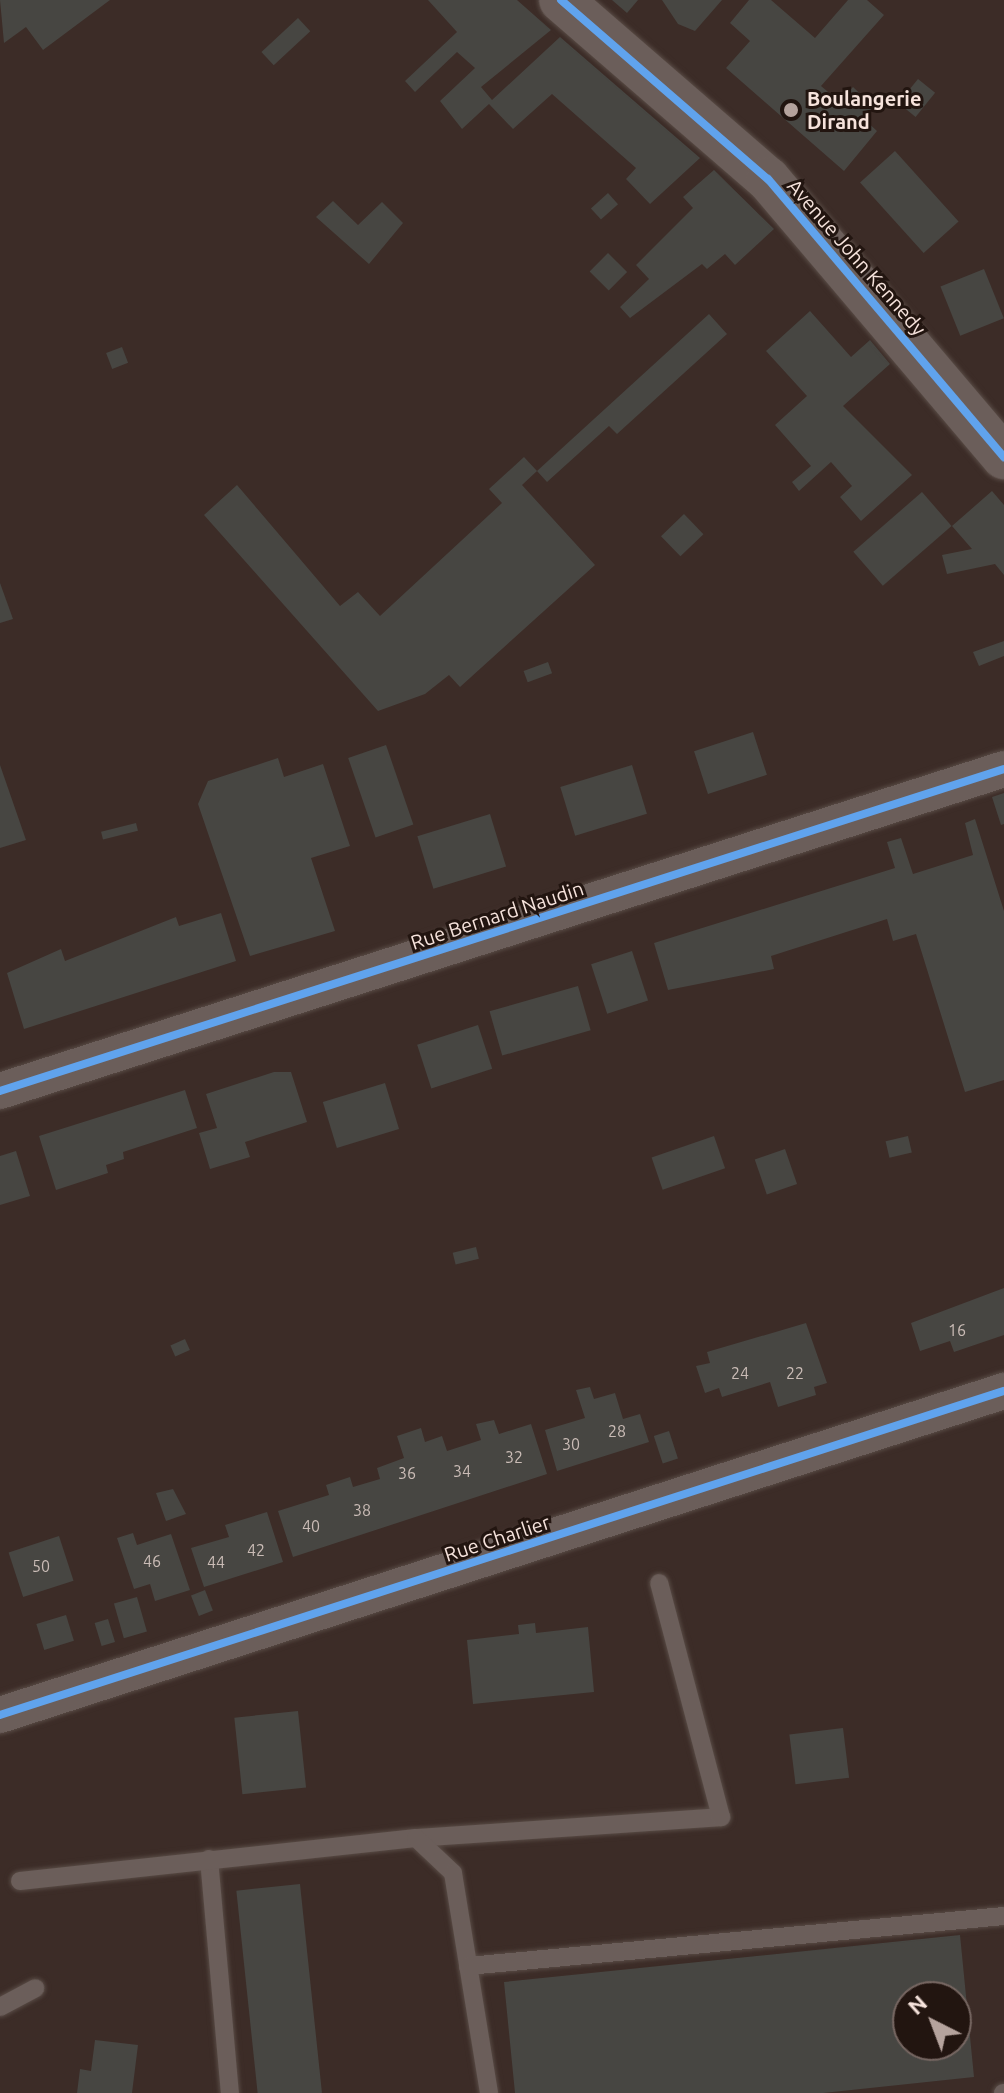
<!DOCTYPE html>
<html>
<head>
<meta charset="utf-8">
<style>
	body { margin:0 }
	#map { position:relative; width:1004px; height:2093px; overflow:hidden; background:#3c2c27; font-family:Ubuntu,sans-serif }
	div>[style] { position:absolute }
	.building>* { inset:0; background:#474642; transform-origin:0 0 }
	.roads { filter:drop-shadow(0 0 2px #584b45) drop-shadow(0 0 2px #584b45) }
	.lane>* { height:18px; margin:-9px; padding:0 9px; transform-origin:9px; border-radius:9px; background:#6b5e5a }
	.street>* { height:36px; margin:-18px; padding:0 18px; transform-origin:18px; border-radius:18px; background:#6b5e5a }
	.secondary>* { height:44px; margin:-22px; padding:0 22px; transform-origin:22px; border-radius:22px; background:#6b5e5a }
	.cycleway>* { height:8px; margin:-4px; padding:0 4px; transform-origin:4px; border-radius:4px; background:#60a3ed }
	.dots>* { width:22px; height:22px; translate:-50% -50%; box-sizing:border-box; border:4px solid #221510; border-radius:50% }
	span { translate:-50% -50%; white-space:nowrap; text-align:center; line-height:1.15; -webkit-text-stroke:6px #221510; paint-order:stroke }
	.number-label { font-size:16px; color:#cabcb6 }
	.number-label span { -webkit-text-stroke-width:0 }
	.poi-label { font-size:20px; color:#f6e3dc; font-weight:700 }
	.left { translate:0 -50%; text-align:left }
	.street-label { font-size:20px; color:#f6e3dc }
	.north { position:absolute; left:892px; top:1981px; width:80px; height:80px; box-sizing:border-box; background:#221510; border:2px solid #776762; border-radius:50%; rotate:318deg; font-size:22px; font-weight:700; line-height:32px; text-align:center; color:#f6e3dc }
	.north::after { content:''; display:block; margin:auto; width:28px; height:36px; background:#b5a39d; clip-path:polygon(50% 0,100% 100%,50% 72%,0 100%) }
</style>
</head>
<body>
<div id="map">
	<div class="building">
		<div style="clip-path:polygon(0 0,110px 0,43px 50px,26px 27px,4px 43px)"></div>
		<div style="clip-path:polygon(428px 0,517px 0,551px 30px,481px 87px,492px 100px,560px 37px,700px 158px,650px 204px,626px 179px,636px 168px,552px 94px,513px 129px,489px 104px,462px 129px,440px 101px,475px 68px,457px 52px,415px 92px,405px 81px,457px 32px)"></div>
		<div style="clip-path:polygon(612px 0,638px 0,627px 13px)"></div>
		<div style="clip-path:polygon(662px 0,722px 0,695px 31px,678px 24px)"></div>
		<div style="clip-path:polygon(749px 0,771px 0,815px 38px,848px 0,867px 0,884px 15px,821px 86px,840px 102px,853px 87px,874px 107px,864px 119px,877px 131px,844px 171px,726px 68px,750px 41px,730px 23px)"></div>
		<div style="left:298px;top:18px;width:18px;height:50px;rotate:47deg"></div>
		<div style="left:918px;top:79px;width:22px;height:31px;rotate:39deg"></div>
		<div style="left:895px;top:151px;width:95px;height:47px;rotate:48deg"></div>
		<div style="clip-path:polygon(714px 170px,774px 229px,735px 265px,725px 254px,707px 269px,702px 264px,630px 318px,620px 307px,649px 279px,636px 265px,693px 208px,683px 197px)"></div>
		<div style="left:608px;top:193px;width:15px;height:23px;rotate:48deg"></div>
		<div style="clip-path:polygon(333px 201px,358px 225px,382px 202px,403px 223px,369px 264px,316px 217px)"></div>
		<div style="left:608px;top:253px;width:27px;height:26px;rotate:45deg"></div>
		<div style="left:984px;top:269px;width:53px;height:47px;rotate:68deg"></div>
		<div style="clip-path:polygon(810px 311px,851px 357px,870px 340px,890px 364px,843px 406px,912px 475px,861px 521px,840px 497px,852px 486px,831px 462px,799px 491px,792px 482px,811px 466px,775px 425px,807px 396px,766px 351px)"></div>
		<div style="clip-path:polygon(709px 314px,727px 334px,617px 434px,609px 426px,547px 482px,537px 471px)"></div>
		<div style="left:122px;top:347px;width:17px;height:17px;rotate:69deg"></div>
		<div style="clip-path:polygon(524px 457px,537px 471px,522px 485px,595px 565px,460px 687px,449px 675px,425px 694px,378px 711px,204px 515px,237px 485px,340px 606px,358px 592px,380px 616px,502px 503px,489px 489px)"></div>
		<div style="clip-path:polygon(992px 491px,1004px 505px,1004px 575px,995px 564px,947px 574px,942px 555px,972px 549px,952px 526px)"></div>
		<div style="left:922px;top:492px;width:45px;height:91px;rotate:49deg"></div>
		<div style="left:684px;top:514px;width:28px;height:32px;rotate:46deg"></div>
		<div style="clip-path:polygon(0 583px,13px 619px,0 623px)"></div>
		<div style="clip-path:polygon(1004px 641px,1004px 656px,979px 666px,973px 652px)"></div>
		<div style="left:548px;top:662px;width:12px;height:26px;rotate:70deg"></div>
		<div style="left:753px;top:732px;width:45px;height:62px;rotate:72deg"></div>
		<div style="left:386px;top:745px;width:84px;height:40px;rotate:71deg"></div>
		<div style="clip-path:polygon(278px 758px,284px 777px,323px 764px,350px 846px,311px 858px,335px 931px,250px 956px,198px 804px,208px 781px)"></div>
		<div style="clip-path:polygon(0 765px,26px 840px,0 848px)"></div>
		<div style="left:632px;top:765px;width:51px;height:75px;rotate:73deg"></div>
		<div style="clip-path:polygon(1004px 793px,1004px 824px,1001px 825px,992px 797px)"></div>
		<div style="left:490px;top:814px;width:55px;height:76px;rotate:73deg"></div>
		<div style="clip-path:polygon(975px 819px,1004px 911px,1004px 1080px,965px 1092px,916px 934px,893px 941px,887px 919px,771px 956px,774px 969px,668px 990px,654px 943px,895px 868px,887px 842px,901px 838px,913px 874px,973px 855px,965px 823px)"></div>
		<div style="left:136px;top:823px;width:8px;height:36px;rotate:76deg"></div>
		<div style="clip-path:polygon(221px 913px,236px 961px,24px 1029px,7px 973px,61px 949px,65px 961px,176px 917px,179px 926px)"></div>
		<div style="left:632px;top:951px;width:52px;height:43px;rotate:72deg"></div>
		<div style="left:578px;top:986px;width:46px;height:92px;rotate:74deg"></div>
		<div style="left:478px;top:1025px;width:46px;height:64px;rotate:72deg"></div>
		<div style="clip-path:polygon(274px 1072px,291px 1072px,307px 1122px,245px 1142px,250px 1157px,210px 1169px,199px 1133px,217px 1128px,206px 1094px)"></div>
		<div style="left:385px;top:1083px;width:48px;height:65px;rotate:73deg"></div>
		<div style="clip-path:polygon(185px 1090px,197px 1128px,123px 1152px,124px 1159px,106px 1165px,108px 1173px,56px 1190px,39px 1136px)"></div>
		<div style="left:714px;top:1136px;width:34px;height:66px;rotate:71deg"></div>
		<div style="left:908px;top:1136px;width:17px;height:23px;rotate:77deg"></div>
		<div style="left:785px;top:1149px;width:37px;height:32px;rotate:71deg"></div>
		<div style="clip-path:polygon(16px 1151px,30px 1196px,0 1205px,0 1156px)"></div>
		<div style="left:476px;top:1247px;width:12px;height:24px;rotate:76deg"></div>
		<div style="clip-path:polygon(1004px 1288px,1004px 1335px,954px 1352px,950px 1341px,920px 1351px,911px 1323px)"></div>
		<div style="clip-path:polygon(806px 1323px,827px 1383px,814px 1387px,816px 1395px,778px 1407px,770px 1382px,722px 1397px,719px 1388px,705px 1393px,696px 1366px,710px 1363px,707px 1352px)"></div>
		<div style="left:185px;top:1339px;width:12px;height:16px;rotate:66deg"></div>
		<div style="clip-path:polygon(590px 1387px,594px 1399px,615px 1393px,623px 1419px,640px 1414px,649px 1442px,557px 1471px,545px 1430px,585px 1418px,576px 1390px)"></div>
		<div style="clip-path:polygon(494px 1420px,499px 1434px,531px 1424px,547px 1474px,293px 1557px,278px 1511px,329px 1495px,326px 1485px,350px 1477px,353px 1487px,380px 1479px,377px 1468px,404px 1458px,397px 1436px,421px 1428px,425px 1442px,442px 1436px,447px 1451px,481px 1440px,476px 1424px)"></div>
		<div style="left:669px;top:1431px;width:29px;height:16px;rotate:72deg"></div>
		<div style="clip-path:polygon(173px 1489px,186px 1514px,166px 1521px,156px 1493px)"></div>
		<div style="clip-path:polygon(267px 1512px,283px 1562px,204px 1587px,191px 1548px,229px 1537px,225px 1525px)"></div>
		<div style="clip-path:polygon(133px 1533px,137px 1545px,171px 1534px,190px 1590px,155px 1601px,150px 1584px,134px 1589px,117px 1538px)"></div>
		<div style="left:59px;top:1536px;width:47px;height:53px;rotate:72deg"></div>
		<div style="left:205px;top:1590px;width:22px;height:15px;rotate:69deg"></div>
		<div style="left:137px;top:1597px;width:36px;height:24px;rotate:74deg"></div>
		<div style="left:66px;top:1615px;width:27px;height:31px;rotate:73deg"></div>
		<div style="left:108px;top:1619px;width:24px;height:14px;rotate:73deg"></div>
		<div style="clip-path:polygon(535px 1623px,536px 1633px,588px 1627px,594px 1692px,473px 1704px,467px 1640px,519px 1634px,518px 1625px)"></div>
		<div style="left:298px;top:1711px;width:77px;height:64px;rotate:84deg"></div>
		<div style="left:843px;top:1728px;width:50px;height:54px;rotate:83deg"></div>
		<div style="left:300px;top:1884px;width:210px;height:64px;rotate:84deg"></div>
		<div style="clip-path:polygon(evenodd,960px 1935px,974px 2077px,823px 2093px,515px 2093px,504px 1982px,960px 1935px,908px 1997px,956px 1997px,956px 2045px,908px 2045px,908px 1997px)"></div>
		<div style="clip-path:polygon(95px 2040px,138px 2045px,132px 2093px,77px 2093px,80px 2069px,91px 2071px)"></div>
	</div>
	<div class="roads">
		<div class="lane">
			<div style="left:416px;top:1838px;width:306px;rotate:-3.9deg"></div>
			<div style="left:721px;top:1817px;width:242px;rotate:-104.8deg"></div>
			<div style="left:209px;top:1859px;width:235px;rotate:84.9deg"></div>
			<div style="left:20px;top:1881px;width:398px;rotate:-6.2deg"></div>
			<div style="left:416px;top:1838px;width:51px;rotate:43.4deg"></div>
			<div style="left:453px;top:1873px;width:223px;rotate:80.7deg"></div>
			<div style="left:468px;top:1966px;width:538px;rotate:-5.33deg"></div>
			<div style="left:0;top:2007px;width:40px;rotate:-28deg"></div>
			<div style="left:1003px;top:2093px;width:1px"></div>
		</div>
		<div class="street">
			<div style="left:0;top:1091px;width:1054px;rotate:-17.78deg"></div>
			<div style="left:0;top:1715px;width:1055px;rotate:-17.89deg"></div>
		</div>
		<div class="secondary">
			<div style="left:561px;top:0;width:274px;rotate:40.9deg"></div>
			<div style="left:768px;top:179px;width:365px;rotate:49.7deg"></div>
		</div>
	</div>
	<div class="cycleway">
		<div style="left:561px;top:0;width:274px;rotate:40.9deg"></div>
		<div style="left:768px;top:179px;width:365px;rotate:49.7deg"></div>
		<div style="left:0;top:1091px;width:1054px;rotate:-17.78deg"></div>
		<div style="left:0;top:1715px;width:1055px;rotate:-17.89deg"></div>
	</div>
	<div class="dots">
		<div style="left:791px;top:110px;background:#b5a39d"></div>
	</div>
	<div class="number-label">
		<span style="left:957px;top:1330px">16</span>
		<span style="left:740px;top:1373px">24</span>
		<span style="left:795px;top:1373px">22</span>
		<span style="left:617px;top:1431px">28</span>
		<span style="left:571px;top:1444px">30</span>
		<span style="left:514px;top:1457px">32</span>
		<span style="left:462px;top:1471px">34</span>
		<span style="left:407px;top:1473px">36</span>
		<span style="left:362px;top:1510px">38</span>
		<span style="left:311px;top:1526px">40</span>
		<span style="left:256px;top:1550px">42</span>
		<span style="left:152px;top:1561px">46</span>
		<span style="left:216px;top:1562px">44</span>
		<span style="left:41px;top:1566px">50</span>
	</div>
	<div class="poi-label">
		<span class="left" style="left:807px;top:110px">Boulangerie<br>Dirand</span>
	</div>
	<div class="street-label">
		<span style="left:857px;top:257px;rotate:49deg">Avenue John Kennedy</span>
		<span style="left:497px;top:915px;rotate:-18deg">Rue Bernard Naudin</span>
		<span style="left:497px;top:1538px;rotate:-18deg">Rue Charlier</span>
	</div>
	<div class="north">N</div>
</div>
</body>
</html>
